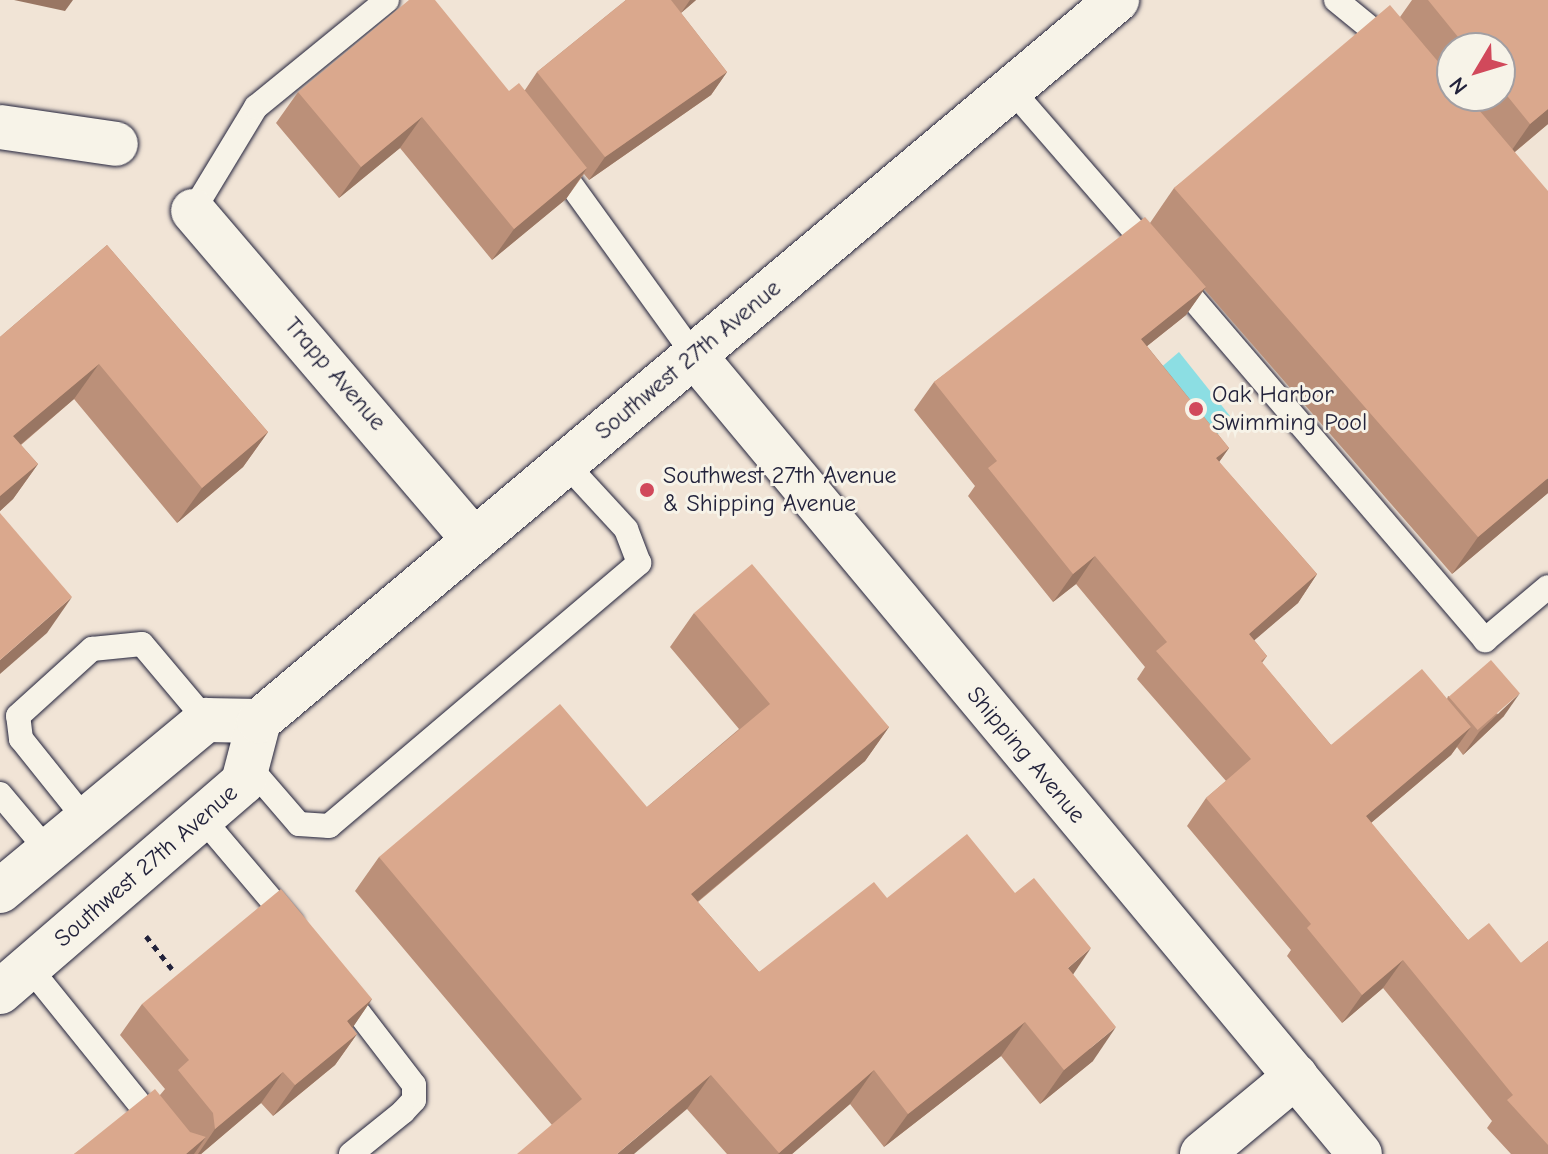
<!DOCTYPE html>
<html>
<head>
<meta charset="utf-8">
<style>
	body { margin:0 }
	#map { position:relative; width:1548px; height:1154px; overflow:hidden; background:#f1e4d6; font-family:"Comic Neue",sans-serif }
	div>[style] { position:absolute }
	.water>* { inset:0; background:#8cdee3 }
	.path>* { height:5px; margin-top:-2.5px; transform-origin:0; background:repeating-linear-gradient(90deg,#22223b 0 6px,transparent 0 12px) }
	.roads { filter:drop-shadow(0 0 2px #22223b) drop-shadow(0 0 2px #22223b) }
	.lane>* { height:24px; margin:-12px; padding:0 12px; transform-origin:12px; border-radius:12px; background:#f7f3e8 }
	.street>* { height:44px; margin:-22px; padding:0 22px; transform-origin:22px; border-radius:22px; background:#f7f3e8 }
	.secondary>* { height:44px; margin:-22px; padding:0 22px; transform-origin:22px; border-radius:22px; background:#f7f3e8 }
	.wall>* { inset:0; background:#bb9079 }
	.shaded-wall>* { inset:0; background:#997663 }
	.building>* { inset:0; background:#daa88d; transform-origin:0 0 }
	.dots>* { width:22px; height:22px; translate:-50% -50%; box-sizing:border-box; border:4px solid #f7f3e8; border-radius:50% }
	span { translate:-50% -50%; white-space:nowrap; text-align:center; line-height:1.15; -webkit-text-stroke:6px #f7f3e8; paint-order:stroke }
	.street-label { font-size:24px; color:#22223b }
	.poi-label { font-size:24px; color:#22223b }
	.left { translate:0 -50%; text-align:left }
	.north { position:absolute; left:1436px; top:32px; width:80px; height:80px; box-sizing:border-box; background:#f7f3e8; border:2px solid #a29fa3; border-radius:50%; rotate:232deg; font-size:22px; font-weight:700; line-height:32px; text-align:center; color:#22223b }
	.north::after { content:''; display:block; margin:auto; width:28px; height:36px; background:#d1495b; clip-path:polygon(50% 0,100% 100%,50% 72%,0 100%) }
</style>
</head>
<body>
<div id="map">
	<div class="water">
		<div style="clip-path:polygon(1179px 352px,1234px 421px,1200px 448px,1137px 388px)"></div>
	</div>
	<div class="path">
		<div style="left:146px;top:936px;width:42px;rotate:51.8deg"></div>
	</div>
	<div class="roads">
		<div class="lane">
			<div style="left:1336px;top:0;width:71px;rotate:39.3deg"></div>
			<div style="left:1011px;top:89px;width:213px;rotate:49deg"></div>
			<div style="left:554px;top:161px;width:239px;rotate:54.2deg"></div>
			<div style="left:193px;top:211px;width:122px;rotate:-58.8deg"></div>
			<div style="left:256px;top:107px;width:169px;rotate:-39.2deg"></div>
			<div style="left:1175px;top:278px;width:477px;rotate:49.4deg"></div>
			<div style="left:1485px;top:640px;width:82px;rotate:-40.1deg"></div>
			<div style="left:248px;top:765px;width:78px;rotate:49.2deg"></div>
			<div style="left:299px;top:824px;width:30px;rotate:4deg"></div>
			<div style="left:329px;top:826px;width:407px;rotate:-40.3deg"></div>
			<div style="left:639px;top:563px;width:36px;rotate:-111deg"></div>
			<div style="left:626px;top:529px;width:88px;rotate:-132.7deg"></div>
			<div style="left:0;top:794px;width:75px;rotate:49.9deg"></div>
			<div style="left:202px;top:818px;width:138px;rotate:49.7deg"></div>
			<div style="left:86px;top:820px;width:104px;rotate:-128.7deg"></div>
			<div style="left:21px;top:739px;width:23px;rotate:-97deg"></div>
			<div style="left:18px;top:716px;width:100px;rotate:-42.2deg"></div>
			<div style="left:92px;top:649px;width:50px;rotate:-5.7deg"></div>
			<div style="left:142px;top:644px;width:99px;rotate:49.9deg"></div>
			<div style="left:29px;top:967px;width:240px;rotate:51.1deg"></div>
			<div style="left:342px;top:991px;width:118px;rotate:52.5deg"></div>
			<div style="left:414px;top:1085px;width:15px;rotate:90deg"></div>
			<div style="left:414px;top:1100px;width:16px;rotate:133deg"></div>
			<div style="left:403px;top:1112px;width:67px;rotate:141.1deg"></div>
		</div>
		<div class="street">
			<div style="left:0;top:127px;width:117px;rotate:8.3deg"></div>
			<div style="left:193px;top:211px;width:433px;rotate:49.5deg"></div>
			<div style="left:694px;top:355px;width:1040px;rotate:50.19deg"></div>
			<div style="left:1202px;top:1154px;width:122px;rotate:-39.7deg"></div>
		</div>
		<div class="secondary">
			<div style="left:0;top:891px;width:268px;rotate:-39.7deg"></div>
			<div style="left:206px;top:720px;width:53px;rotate:1.1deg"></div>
			<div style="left:0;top:992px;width:321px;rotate:-40.8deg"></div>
			<div style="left:243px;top:782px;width:63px;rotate:-75.3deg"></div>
			<div style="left:259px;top:721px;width:1121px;rotate:-40.04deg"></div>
		</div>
	</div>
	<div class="wall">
		<div style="clip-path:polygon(626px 0,696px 0,681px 13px,727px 72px,711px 95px,589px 180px,584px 174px,566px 199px,492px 260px,400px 148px,339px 198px,276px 123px,298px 92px,509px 91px,525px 90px,537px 72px)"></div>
		<div style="clip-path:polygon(evenodd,1412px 0,1548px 0,1548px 124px,1515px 152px,1548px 493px,1452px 574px,1204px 289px,1186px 315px,1147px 346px,1229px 448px,1219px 462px,1317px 574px,1298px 603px,1254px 640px,1267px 656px,1262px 663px,1331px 745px,1447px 699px,1448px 696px,1504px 716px,1463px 755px,1457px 747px,1451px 755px,1371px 823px,1468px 940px,1521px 963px,1548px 941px,1548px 1154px,1511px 1154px,1487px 1128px,1492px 1121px,1383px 988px,1342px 1023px,1287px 956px,1291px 950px,1187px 826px,1206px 798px,1226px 781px,1137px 679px,1145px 667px,1076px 584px,1053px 602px,968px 496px,975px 486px,914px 410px,934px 382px,1150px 223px,1174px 188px,1400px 17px,1412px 0,1452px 48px,1500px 48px,1500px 96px,1452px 96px,1452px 48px)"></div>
		<div style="clip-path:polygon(107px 245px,268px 432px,243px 467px,177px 523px,74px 399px,21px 445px,38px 464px,13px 499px,0 511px,0 337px)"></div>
		<div style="clip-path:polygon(694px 613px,889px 727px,865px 761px,698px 902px,759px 972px,887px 898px,1073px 974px,1093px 1061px,1040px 1104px,1001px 1056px,884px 1147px,850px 1104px,792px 1154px,727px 1154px,687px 1109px,552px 1125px,355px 891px,379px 857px,647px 807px,739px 729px,670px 647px)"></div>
		<div style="clip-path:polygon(372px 999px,352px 1028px,357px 1034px,335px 1065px,273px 1116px,261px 1103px,201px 1154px,74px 1154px,160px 1095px,165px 1089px,120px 1035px,142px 1004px)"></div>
	</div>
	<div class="shaded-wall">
		<div style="clip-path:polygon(14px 0,73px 0,65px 11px)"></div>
		<div style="clip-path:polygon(690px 0,696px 0,681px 13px)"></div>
		<div style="clip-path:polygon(727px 72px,711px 95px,589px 180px,605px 157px)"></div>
		<div style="clip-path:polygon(1548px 109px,1548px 124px,1505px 160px,1530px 124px)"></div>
		<div style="clip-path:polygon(422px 117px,400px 148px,339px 198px,361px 167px)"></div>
		<div style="clip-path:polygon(587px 168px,566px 199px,492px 260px,514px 229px)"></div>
		<div style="clip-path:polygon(1206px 287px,1186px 315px,1121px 367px,1141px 339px)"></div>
		<div style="clip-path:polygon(99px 364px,74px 399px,0 462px,13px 436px)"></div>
		<div style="clip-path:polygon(268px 432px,243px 467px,177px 523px,202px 488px)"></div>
		<div style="clip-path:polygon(1229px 448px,1209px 476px,1216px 458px)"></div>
		<div style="clip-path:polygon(38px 464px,13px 499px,0 511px,0 496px)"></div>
		<div style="clip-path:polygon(1548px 478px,1548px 493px,1452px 574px,1478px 537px)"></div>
		<div style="clip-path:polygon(1095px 556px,1076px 584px,1053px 602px,1073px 574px)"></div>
		<div style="clip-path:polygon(1317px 574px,1298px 603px,1229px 662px,1249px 634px)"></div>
		<div style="clip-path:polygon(72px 597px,47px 633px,0 674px,0 660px)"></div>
		<div style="clip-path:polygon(1520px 693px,1504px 716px,1463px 755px,1479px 732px)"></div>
		<div style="clip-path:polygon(889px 727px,865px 761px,667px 927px,691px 894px)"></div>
		<div style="clip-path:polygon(1471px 727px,1451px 755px,1346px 844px,1366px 816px)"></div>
		<div style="clip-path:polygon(1091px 948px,1068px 982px,1068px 968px)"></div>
		<div style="clip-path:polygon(1403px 960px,1383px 988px,1342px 1023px,1362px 995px)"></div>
		<div style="clip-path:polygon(372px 999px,351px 1030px,347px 1021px)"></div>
		<div style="clip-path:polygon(1025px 1022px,1001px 1056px,884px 1147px,908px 1114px)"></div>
		<div style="clip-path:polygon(1116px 1027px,1093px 1061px,1040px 1104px,1064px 1070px)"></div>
		<div style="clip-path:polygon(357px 1034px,335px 1065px,273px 1116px,295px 1085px)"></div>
		<div style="clip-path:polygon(874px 1070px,850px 1104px,792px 1154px,778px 1154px)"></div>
		<div style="clip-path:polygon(283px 1072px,261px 1103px,201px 1154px,198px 1154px,215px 1129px)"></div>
		<div style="clip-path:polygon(711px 1075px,687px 1109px,634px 1154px,617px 1154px)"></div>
		<div style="clip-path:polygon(206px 1137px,194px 1154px,186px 1154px)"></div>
	</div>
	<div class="building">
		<div style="clip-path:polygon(409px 0,435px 0,509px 91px,519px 83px,587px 168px,514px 229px,422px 117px,361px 167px,298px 92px)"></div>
		<div style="clip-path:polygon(626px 0,671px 0,727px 72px,605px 157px,537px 72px)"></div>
		<div style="clip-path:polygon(1428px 0,1548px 0,1548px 109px,1530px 124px,1500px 87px,1500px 48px,1467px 48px)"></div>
		<div style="clip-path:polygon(1390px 5px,1452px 78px,1452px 96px,1467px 96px,1548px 191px,1548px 478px,1478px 537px,1174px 188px)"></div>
		<div style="clip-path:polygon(1145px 217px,1206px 287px,1141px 339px,1229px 448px,1216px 458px,1317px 574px,1249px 634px,1267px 656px,1261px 661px,1331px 745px,1422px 669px,1471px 727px,1366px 816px,1468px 940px,1489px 923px,1521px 963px,1548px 941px,1548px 1145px,1507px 1100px,1513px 1095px,1403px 960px,1362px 995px,1307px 928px,1311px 924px,1206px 798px,1251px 759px,1156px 651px,1167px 642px,1095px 556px,1073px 574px,988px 468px,997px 461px,934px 382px)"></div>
		<div style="clip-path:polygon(107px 245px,268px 432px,202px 488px,99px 364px,13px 436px,38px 464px,0 496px,0 337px)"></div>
		<div style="clip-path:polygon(0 513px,72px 597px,0 660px)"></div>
		<div style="clip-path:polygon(752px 564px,889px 727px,691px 894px,759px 972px,874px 882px,887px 898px,967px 834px,1015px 893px,1034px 878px,1091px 948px,1068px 968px,1116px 1027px,1064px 1070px,1025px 1022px,908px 1114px,874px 1070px,779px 1153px,711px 1075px,617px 1154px,517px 1154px,582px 1099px,379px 857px,560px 704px,647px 807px,770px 704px,694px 613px)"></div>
		<div style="left:1491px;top:660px;width:44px;height:56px;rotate:49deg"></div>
		<div style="clip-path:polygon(281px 889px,372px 999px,347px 1021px,357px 1034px,295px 1085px,283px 1072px,215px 1129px,213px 1113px,178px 1070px,189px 1060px,142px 1004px)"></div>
		<div style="clip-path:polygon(155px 1089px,190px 1132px,206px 1137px,186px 1154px,74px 1154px)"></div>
	</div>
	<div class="dots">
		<div style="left:1196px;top:409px;background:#d1495b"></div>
		<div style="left:647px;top:490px;background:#d1495b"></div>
	</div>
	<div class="street-label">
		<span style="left:688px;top:360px;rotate:-40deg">Southwest 27th Avenue</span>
		<span style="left:335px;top:374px;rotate:49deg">Trapp Avenue</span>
		<span style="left:1026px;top:755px;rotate:50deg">Shipping Avenue</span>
		<span style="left:146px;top:866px;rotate:-41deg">Southwest 27th Avenue</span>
	</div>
	<div class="poi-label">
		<span class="left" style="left:1212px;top:409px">Oak Harbor<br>Swimming Pool</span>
		<span class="left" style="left:663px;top:490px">Southwest 27th Avenue<br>&amp; Shipping Avenue</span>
	</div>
	<div class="north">N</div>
</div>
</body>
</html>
